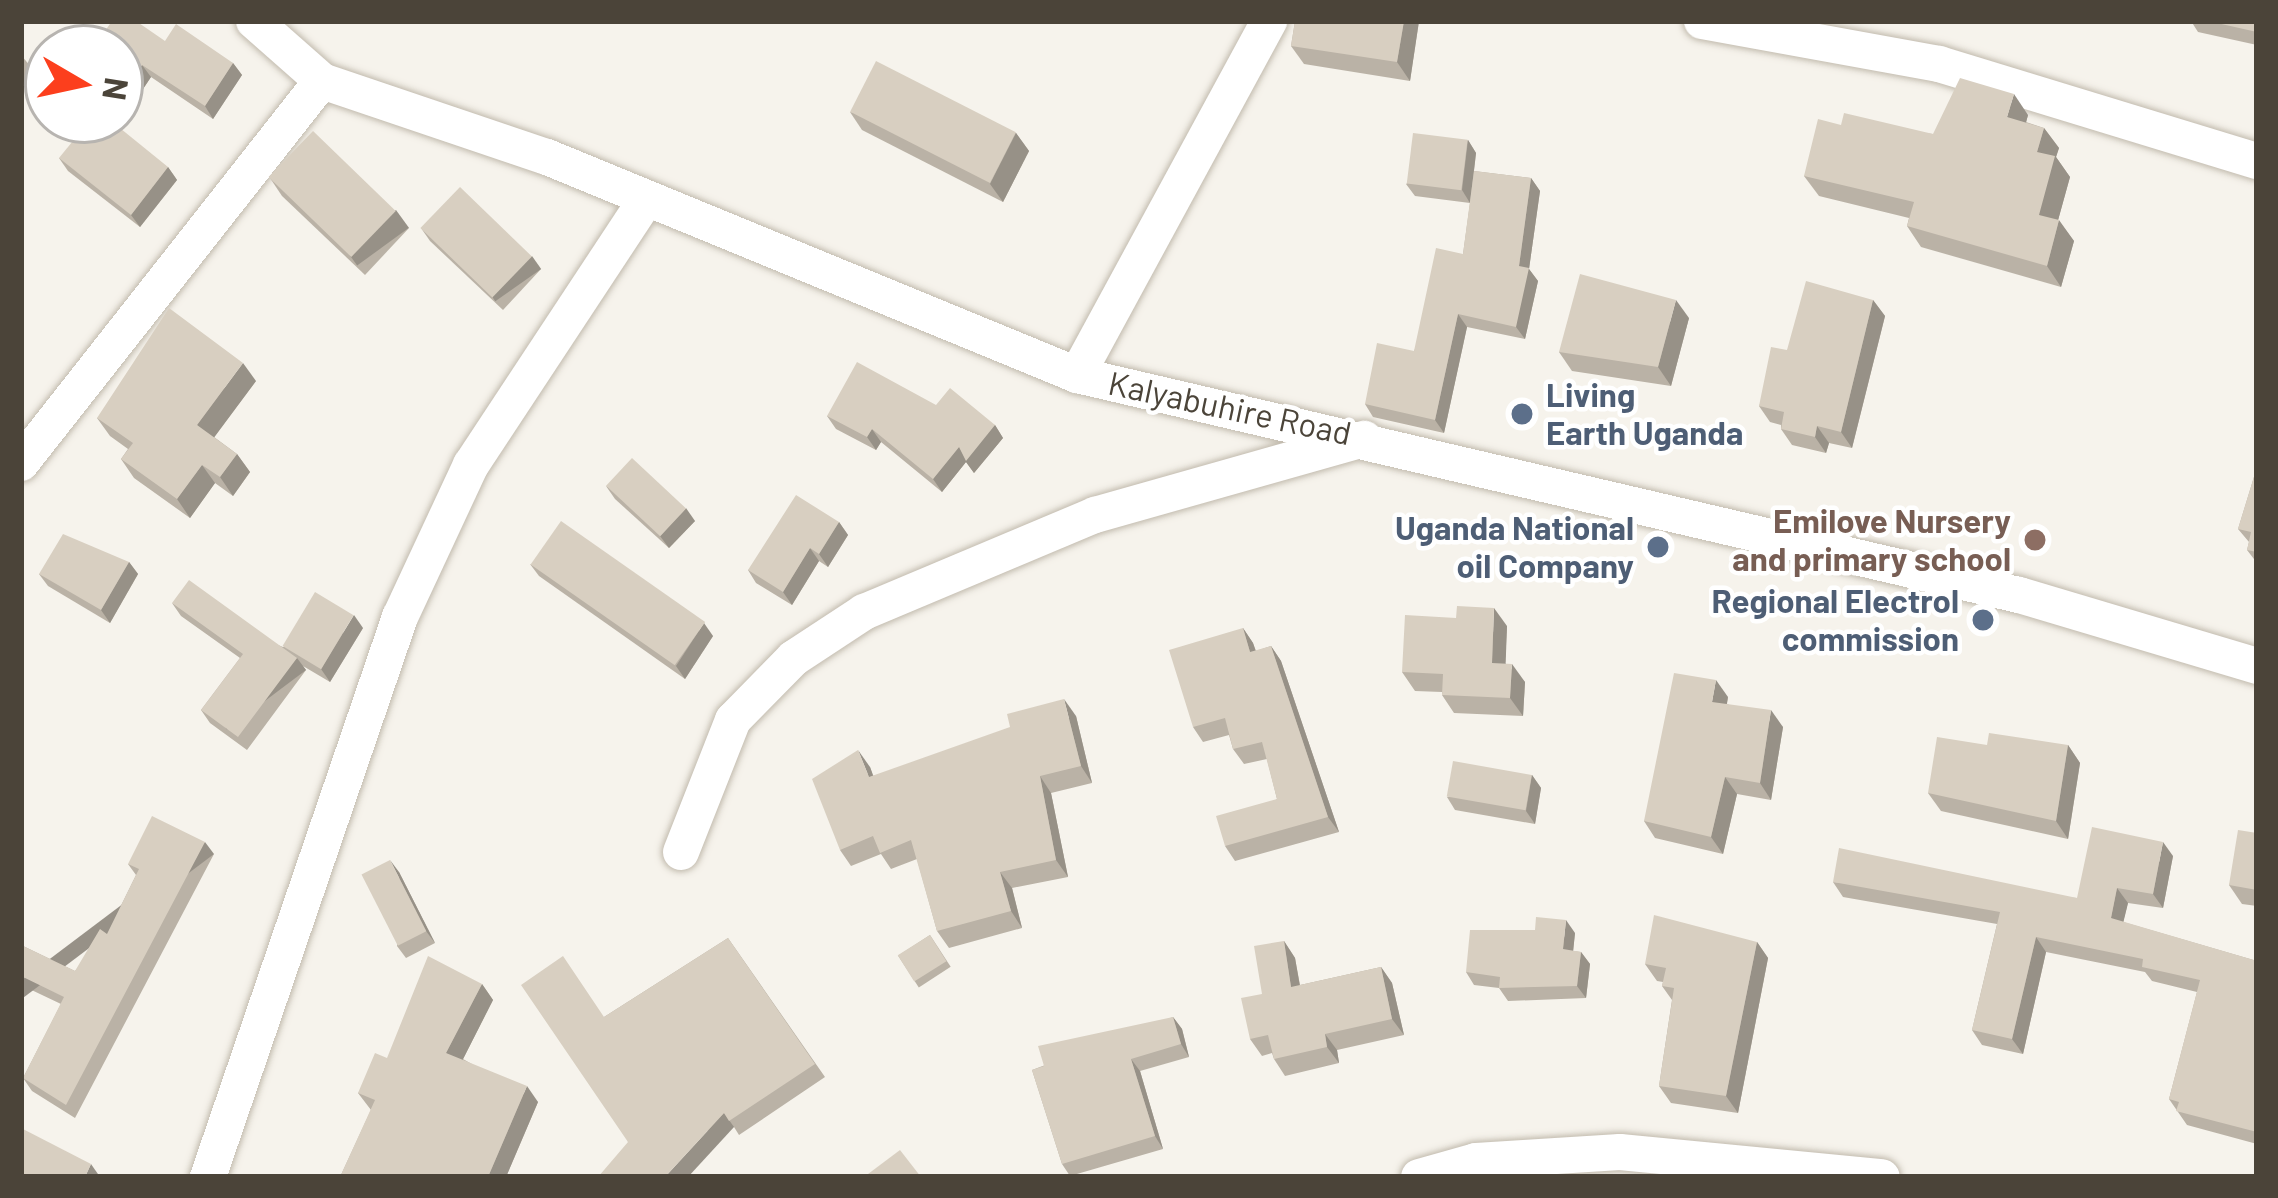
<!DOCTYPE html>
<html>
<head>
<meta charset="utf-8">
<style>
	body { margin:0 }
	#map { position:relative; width:2278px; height:1198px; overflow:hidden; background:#f6f3ec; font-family:Barlow,sans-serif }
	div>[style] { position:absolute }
	.roads { filter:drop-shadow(0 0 3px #c2bbae) drop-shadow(0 0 3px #c2bbae) }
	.street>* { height:36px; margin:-18px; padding:0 18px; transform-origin:18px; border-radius:18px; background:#fff }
	.wall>* { inset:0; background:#bab2a6; transform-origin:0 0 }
	.shaded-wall>* { inset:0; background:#979187; transform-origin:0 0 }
	.building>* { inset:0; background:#d8cfc1; transform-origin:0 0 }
	.dots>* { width:33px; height:33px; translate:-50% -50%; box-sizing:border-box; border:6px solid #fff; border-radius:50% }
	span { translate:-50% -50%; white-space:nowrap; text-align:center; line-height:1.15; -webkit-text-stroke:9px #fff; paint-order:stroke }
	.service-label { font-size:33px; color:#4e5e75; font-weight:700 }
	.left { translate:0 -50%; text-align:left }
	.right { translate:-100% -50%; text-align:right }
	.street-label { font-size:33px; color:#4b4439 }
	.education-label { font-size:33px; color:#785e54; font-weight:700 }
	.frame { position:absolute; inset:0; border:24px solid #4b4439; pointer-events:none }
	.north { position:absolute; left:24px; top:24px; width:120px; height:120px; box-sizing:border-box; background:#fff; border:3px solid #b7b4b0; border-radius:50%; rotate:99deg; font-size:33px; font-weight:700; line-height:48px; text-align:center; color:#4b4439 }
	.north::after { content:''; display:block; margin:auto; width:42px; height:54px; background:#fc3f1d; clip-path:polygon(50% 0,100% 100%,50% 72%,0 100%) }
</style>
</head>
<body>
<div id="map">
	<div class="roads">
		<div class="street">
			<div style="left:254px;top:21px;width:91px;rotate:41.4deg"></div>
			<div style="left:322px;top:81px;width:237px;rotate:18.7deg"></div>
			<div style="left:547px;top:157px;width:573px;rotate:22.36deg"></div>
			<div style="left:1077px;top:375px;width:967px;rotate:13.15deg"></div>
			<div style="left:2019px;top:595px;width:248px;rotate:16.6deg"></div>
			<div style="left:1702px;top:21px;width:241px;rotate:10.3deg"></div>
			<div style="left:1939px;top:64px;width:332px;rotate:17deg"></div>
			<div style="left:1077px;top:375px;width:403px;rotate:-61.5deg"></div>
			<div style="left:21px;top:463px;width:486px;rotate:-51.8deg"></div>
			<div style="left:681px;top:852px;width:142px;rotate:-68.5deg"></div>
			<div style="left:733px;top:720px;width:87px;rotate:-45.5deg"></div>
			<div style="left:794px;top:658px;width:84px;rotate:-33.3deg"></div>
			<div style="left:864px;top:612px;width:251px;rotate:-22.8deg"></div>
			<div style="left:1095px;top:515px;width:280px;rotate:-15.8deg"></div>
			<div style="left:208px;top:1177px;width:592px;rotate:-71.08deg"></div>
			<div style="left:400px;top:617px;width:168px;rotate:-65deg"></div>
			<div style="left:471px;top:465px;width:316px;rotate:-56.6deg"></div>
			<div style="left:1419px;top:1177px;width:59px;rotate:-15.7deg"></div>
			<div style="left:1476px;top:1161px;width:144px;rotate:-3.6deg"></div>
			<div style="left:1620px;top:1152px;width:263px;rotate:5.5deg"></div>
		</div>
	</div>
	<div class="wall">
		<div style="clip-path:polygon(1295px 21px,1419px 21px,1410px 81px,1304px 64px,1291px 46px)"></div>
		<div style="clip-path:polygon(2191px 21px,2257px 21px,2257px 45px,2198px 32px)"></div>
		<div style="clip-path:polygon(165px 41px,233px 63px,242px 75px,213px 119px,151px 77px,143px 89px,120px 73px,120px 48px)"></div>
		<div style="clip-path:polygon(21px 55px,36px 73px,21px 88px)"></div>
		<div style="clip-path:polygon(850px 112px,1016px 133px,1029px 151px,1003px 202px,862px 130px)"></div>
		<div style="clip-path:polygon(2028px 115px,2026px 122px,2044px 128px,2059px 148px,2056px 157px,2070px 177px,2058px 220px,2074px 241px,2061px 287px,1921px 247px,1907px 226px,1909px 218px,1819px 196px,1804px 176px,1841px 125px,1933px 134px)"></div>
		<div style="clip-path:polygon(1468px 140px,1476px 153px,1474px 171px,1531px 178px,1540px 191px,1529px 269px,1538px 281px,1525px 339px,1467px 327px,1444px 433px,1373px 417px,1365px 404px,1414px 351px,1463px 254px,1470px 203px,1415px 196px,1406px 184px)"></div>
		<div style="clip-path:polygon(59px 158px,168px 167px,177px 180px,140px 227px,68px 171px)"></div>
		<div style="clip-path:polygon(270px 178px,409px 228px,365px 275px,282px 196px)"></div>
		<div style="clip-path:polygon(421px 228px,541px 269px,503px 310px,430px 241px)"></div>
		<div style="clip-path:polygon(1873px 300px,1885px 316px,1852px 448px,1829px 443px,1826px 453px,1792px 445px,1781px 429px,1781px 425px,1770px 422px,1759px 406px,1787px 350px)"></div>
		<div style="clip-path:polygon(1689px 318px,1671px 386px,1572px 371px,1559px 352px)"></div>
		<div style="clip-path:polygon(256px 381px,214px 437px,237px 454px,250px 472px,233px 496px,215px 483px,190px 518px,134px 478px,121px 459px,128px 449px,110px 436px,97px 418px)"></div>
		<div style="clip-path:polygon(936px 405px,995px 425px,1003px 438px,974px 473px,966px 462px,942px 492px,881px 442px,876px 450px,836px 429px,827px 416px)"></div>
		<div style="clip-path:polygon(2257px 467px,2257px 563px,2247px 550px,2249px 542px,2238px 529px)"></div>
		<div style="clip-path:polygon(606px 486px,695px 521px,669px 548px,615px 499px)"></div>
		<div style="clip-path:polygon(839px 522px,848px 535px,828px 567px,819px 561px,792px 605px,756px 583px,748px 570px)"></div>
		<div style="clip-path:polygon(129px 562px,138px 574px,110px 623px,48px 586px,39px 574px)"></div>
		<div style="clip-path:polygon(530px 564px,713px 636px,685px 679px,539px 576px)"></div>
		<div style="clip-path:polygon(172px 603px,283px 647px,363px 628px,330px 682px,303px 666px,306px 670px,247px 750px,210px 723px,201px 710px,240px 658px,181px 616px)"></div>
		<div style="clip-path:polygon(1507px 626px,1505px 663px,1525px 682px,1523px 716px,1454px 713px,1442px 695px,1442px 692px,1415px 691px,1402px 672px)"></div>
		<div style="clip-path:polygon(1243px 628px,1253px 643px,1256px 651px,1271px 646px,1281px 661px,1339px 832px,1235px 861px,1225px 846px,1277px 799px,1267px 759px,1244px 764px,1233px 749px,1229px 735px,1203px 742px,1193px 727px)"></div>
		<div style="clip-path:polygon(1728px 697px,1727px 704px,1783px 727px,1771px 800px,1737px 794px,1723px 854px,1655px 838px,1644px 821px)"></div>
		<div style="clip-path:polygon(1076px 716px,1092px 783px,1051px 793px,1068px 877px,1012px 888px,1022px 928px,949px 948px,937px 931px,917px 859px,891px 869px,881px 854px,851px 866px,840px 850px,870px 767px,873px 776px)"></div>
		<div style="clip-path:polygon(1987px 745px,2068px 745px,2080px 763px,2068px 839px,1941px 811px,1928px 793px)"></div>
		<div style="clip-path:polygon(1532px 775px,1541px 788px,1535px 824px,1455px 810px,1447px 797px)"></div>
		<div style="clip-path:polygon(2257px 833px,2257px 906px,2242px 904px,2229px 885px)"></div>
		<div style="clip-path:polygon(214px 854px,75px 1118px,32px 1091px,23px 1078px,61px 1004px,21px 985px,21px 945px,75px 971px,107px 934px,136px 875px,128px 864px)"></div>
		<div style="clip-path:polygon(2173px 856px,2163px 908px,2128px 903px,2123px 922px,2257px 961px,2257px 1144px,2187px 1125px,2169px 1099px,2197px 992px,2152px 981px,2145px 972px,2046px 952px,2023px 1054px,1982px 1045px,1972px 1030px,1997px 924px,1843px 897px,1833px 882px,2077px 898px)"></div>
		<div style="clip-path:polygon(399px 872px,435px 943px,406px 958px,397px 946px)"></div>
		<div style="clip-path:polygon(1575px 933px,1573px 951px,1581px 952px,1590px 964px,1586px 998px,1508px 1001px,1499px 988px,1474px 985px,1466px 972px)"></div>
		<div style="left:930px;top:935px;width:38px;height:38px;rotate:57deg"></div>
		<div style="clip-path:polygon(728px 938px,825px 1077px,739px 1135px,734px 1127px,628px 1142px,604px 1017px)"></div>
		<div style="clip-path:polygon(1284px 941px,1295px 958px,1300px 985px,1381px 967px,1392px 983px,1404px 1035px,1337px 1050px,1339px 1063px,1285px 1076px,1274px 1059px,1272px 1053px,1262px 1056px,1250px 1039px,1262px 994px)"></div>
		<div style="clip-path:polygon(1757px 942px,1768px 958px,1738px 1113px,1671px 1103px,1659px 1086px,1672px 1000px,1662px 986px,1663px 982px,1657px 981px,1645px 964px)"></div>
		<div style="clip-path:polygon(482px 984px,493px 1000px,463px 1059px,538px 1102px,506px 1177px,340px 1177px,371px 1110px,358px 1093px)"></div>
		<div style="clip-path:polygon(1173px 1017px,1182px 1029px,1189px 1057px,1140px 1071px,1163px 1149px,1070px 1176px,1062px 1164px,1032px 1070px)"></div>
	</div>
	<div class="shaded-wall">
		<div style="clip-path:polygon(1404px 21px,1419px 21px,1410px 81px,1397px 62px)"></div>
		<div style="clip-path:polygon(233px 63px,242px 75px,213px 119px,205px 106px)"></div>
		<div style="clip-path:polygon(142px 65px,151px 77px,143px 89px,134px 76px)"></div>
		<div style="clip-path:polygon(2014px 94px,2028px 115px,2022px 138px,2007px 117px)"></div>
		<div style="clip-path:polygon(2044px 128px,2059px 148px,2056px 157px,2070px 177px,2054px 235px,2039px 215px,2037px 152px)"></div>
		<div style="clip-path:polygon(1016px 133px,1029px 151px,1003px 202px,990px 184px)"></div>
		<div style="clip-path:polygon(1468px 140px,1476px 153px,1470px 203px,1462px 190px)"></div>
		<div style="clip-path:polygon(168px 167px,177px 180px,140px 227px,131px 215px)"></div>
		<div style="clip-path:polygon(1531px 178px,1540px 191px,1529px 269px,1538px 281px,1525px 339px,1516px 327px,1519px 266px)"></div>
		<div style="left:396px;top:210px;width:22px;height:64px;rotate:54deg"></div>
		<div style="clip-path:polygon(2059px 220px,2074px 241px,2061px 287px,2047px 266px)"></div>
		<div style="left:532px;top:256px;width:16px;height:56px;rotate:55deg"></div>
		<div style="clip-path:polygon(1676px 300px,1689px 318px,1671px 386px,1658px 367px)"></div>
		<div style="clip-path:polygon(1873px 300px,1885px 316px,1852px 448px,1841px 432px)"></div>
		<div style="clip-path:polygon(1458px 314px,1467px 327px,1444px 433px,1435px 420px)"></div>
		<div style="clip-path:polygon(243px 363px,256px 381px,210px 443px,197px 425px)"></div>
		<div style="clip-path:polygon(995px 425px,1003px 438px,974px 473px,966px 462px,942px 492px,933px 479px,959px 447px)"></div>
		<div style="clip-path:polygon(1817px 426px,1829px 443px,1826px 453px,1815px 437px)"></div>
		<div style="clip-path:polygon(872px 429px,881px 442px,876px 450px,867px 437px)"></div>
		<div style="clip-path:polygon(237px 454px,250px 472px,233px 496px,220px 477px)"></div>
		<div style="clip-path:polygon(202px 465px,215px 483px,190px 518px,177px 499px)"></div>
		<div style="clip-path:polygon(686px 508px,695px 521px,669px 548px,660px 536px)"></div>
		<div style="clip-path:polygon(839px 522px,848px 535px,828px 567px,819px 554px)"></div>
		<div style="clip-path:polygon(810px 548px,819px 561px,792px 605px,783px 592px)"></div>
		<div style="clip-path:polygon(129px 562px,138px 574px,110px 623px,101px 610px)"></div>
		<div style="clip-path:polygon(1494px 608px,1507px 626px,1505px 681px,1492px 663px)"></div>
		<div style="clip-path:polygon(354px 615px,363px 628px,330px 682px,321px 669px)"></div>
		<div style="clip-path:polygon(704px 623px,713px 636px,685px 679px,676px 666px)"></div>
		<div style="clip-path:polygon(1243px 628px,1253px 643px,1261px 667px,1250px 652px)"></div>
		<div style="clip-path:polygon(1271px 646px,1281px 661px,1339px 832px,1328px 817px)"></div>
		<div style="left:297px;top:658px;width:15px;height:99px;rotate:53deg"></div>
		<div style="clip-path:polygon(1512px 664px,1525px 682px,1523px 716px,1510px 698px)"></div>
		<div style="clip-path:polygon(1716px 680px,1728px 697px,1724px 719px,1712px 702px)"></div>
		<div style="clip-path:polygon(1064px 699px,1076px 716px,1092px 783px,1081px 766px)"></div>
		<div style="clip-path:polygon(1771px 710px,1783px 727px,1771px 800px,1760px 783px)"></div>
		<div style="clip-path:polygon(2068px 745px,2080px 763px,2068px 839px,2056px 821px)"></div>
		<div style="clip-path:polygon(858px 750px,870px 767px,880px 794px,869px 777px)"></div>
		<div style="clip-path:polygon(1532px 775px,1541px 788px,1535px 824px,1526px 811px)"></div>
		<div style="clip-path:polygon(1040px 776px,1051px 793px,1068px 877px,1056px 860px)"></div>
		<div style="clip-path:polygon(1725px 777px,1737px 794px,1723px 854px,1711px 837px)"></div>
		<div style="left:205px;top:842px;width:15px;height:297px;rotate:53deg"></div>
		<div style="clip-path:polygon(2163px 842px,2173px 856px,2163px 908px,2153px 894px)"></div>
		<div style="clip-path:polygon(390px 860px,399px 872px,435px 943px,426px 931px)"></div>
		<div style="clip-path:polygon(1000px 872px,1012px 888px,1022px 928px,1011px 911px)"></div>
		<div style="clip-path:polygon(2117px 888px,2128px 903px,2121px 932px,2111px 918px)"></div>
		<div style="clip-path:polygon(1566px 920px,1575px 933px,1572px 962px,1563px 949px)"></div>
		<div style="clip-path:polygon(2036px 937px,2046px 952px,2023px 1054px,2012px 1039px)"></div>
		<div style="clip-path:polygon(1284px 941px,1295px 958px,1303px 1004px,1291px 987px)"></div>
		<div style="clip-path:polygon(1757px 942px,1768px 958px,1738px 1113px,1726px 1096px)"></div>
		<div style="clip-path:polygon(1581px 952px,1590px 964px,1586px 998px,1577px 986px)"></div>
		<div style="clip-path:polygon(1381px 967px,1392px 983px,1404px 1035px,1392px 1019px)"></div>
		<div style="clip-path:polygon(482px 984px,493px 1000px,458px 1069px,446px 1053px)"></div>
		<div style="clip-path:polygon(1173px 1017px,1182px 1029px,1189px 1057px,1181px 1044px)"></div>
		<div style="clip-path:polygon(1325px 1034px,1337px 1050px,1339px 1063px,1327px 1047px)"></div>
		<div style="clip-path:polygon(1131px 1059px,1140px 1071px,1163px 1149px,1155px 1136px)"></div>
		<div style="clip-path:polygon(527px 1086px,538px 1102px,506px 1177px,488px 1177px)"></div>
		<div style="clip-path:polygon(724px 1113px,734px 1127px,688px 1177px,665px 1177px)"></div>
		<div style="clip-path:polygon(91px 1164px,100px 1177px,85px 1177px)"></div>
	</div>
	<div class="building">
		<div style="clip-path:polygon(112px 21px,136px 21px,165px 41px,176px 24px,233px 63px,205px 106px,142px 65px,134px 76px,120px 66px,120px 48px,93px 48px)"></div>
		<div style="clip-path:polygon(1295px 21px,1404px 21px,1397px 62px,1291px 46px)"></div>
		<div style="clip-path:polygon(2208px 21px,2257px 21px,2257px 32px)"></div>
		<div style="left:876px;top:61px;width:157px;height:57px;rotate:27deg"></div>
		<div style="clip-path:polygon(1960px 78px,2014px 94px,2007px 117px,2044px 128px,2037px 152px,2055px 156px,2039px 215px,2059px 220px,2047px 266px,1907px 226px,1914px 202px,1804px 176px,1818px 119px,1841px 125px,1844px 113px,1933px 134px)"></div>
		<div style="clip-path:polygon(90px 120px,110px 120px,168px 167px,131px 215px,59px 158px)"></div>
		<div style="left:313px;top:131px;width:115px;height:64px;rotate:44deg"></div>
		<div style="left:1413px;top:133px;width:55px;height:51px;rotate:7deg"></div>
		<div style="clip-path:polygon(1474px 171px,1531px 178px,1519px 266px,1529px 268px,1516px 327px,1458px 314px,1435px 420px,1365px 404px,1377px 343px,1414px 351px,1436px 248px,1463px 254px)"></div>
		<div style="left:460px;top:187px;width:100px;height:57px;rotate:44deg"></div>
		<div style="clip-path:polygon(1580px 274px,1676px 300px,1658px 367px,1559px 352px)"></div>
		<div style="clip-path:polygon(1806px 281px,1873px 300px,1841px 432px,1817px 426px,1815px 437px,1781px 429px,1784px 412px,1759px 406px,1771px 347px,1787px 350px)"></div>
		<div style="clip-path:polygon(169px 308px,243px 363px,197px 425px,237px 454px,220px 477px,202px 465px,177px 499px,121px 459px,133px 443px,97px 418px)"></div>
		<div style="clip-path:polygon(857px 362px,936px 405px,950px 388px,995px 425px,966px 461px,959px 447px,933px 479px,872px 429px,867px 437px,827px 416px)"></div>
		<div style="left:632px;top:458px;width:74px;height:38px;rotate:43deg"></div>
		<div style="clip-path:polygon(2257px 467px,2257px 552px,2247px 550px,2251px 532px,2238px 529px)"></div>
		<div style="clip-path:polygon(796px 495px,839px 522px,819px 554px,810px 548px,783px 592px,748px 570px)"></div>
		<div style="left:561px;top:521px;width:176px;height:53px;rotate:35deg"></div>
		<div style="clip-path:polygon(63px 534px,129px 562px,101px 610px,39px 574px)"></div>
		<div style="clip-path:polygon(189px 580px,297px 658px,238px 737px,201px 710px,243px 654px,172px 603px)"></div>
		<div style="left:315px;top:592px;width:45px;height:63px;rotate:31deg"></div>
		<div style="clip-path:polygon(1457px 606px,1494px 608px,1492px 663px,1512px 664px,1510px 698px,1442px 695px,1443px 674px,1402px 672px,1405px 615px,1456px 618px)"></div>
		<div style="clip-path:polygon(1243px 628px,1250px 652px,1271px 646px,1328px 817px,1225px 846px,1216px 816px,1277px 799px,1262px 742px,1233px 749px,1225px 718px,1193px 727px,1169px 650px)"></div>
		<div style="clip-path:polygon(1674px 673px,1716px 680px,1712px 702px,1771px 710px,1760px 783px,1725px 777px,1711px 837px,1644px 821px)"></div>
		<div style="clip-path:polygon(1064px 699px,1081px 766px,1040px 776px,1056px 860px,1000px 872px,1011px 911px,937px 931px,911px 840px,880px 853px,873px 836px,840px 850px,812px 779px,858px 750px,869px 777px,1010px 727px,1007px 714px)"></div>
		<div style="clip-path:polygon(1989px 733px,2068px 745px,2056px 821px,1928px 793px,1937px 737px,1987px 745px)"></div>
		<div style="left:1453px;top:761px;width:80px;height:36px;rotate:10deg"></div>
		<div style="clip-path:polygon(152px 816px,205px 842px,66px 1105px,23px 1078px,64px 997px,21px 976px,21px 945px,75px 971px,100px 929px,107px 934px,139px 869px,128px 864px)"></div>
		<div style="clip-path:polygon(2092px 827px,2163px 842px,2153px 894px,2117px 888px,2111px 918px,2257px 961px,2257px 1132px,2176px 1111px,2179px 1102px,2169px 1099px,2200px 980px,2142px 967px,2143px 959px,2036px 937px,2012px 1039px,1972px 1030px,2000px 912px,1833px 882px,1839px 848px,2077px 898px)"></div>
		<div style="clip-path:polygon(2238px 830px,2257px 833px,2257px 890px,2229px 885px)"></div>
		<div style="left:390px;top:860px;width:80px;height:32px;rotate:63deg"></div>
		<div style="clip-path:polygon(1654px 915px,1757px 942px,1726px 1096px,1659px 1086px,1674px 988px,1662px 986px,1666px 968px,1645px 964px)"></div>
		<div style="clip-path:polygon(1536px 917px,1566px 920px,1563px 949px,1581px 952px,1577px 986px,1499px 988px,1500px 977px,1466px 972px,1470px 930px,1535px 930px)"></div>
		<div style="left:930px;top:935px;width:31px;height:38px;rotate:58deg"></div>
		<div style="clip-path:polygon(728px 938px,815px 1064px,729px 1121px,724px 1113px,665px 1177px,598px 1177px,628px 1142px,521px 985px,563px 956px,604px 1017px)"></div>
		<div style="clip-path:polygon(1284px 941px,1291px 987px,1381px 967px,1392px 1019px,1325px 1034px,1327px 1047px,1274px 1059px,1268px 1035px,1250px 1039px,1241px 998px,1262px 994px,1254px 946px)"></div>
		<div style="clip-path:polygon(428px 956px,482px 984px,446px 1053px,527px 1086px,488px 1177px,340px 1177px,375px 1100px,358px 1093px,375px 1053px,387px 1058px)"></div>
		<div style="clip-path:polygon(1173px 1017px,1181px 1044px,1131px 1059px,1155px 1136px,1062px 1164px,1032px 1070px,1044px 1066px,1038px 1046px)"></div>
		<div style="clip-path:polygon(21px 1128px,91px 1164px,85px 1177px,21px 1177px)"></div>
		<div style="clip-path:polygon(900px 1150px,921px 1177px,864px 1177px)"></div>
	</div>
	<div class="dots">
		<div style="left:1522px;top:414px;background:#5c6f8a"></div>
		<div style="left:2035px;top:540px;background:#8d6e63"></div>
		<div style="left:1658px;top:547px;background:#5c6f8a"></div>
		<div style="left:1983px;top:620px;background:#5c6f8a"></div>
	</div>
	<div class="service-label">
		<span class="left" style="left:1546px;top:414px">Living<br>Earth Uganda</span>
		<span class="right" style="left:1634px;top:547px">Uganda National<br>oil Company</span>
		<span class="right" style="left:1959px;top:620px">Regional Electrol<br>commission</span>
	</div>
	<div class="street-label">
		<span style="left:1230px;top:408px;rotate:12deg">Kalyabuhire Road</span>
	</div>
	<div class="education-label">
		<span class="right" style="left:2011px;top:540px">Emilove Nursery<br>and primary school</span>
	</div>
	<div class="frame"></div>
	<div class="north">N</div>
</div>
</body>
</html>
